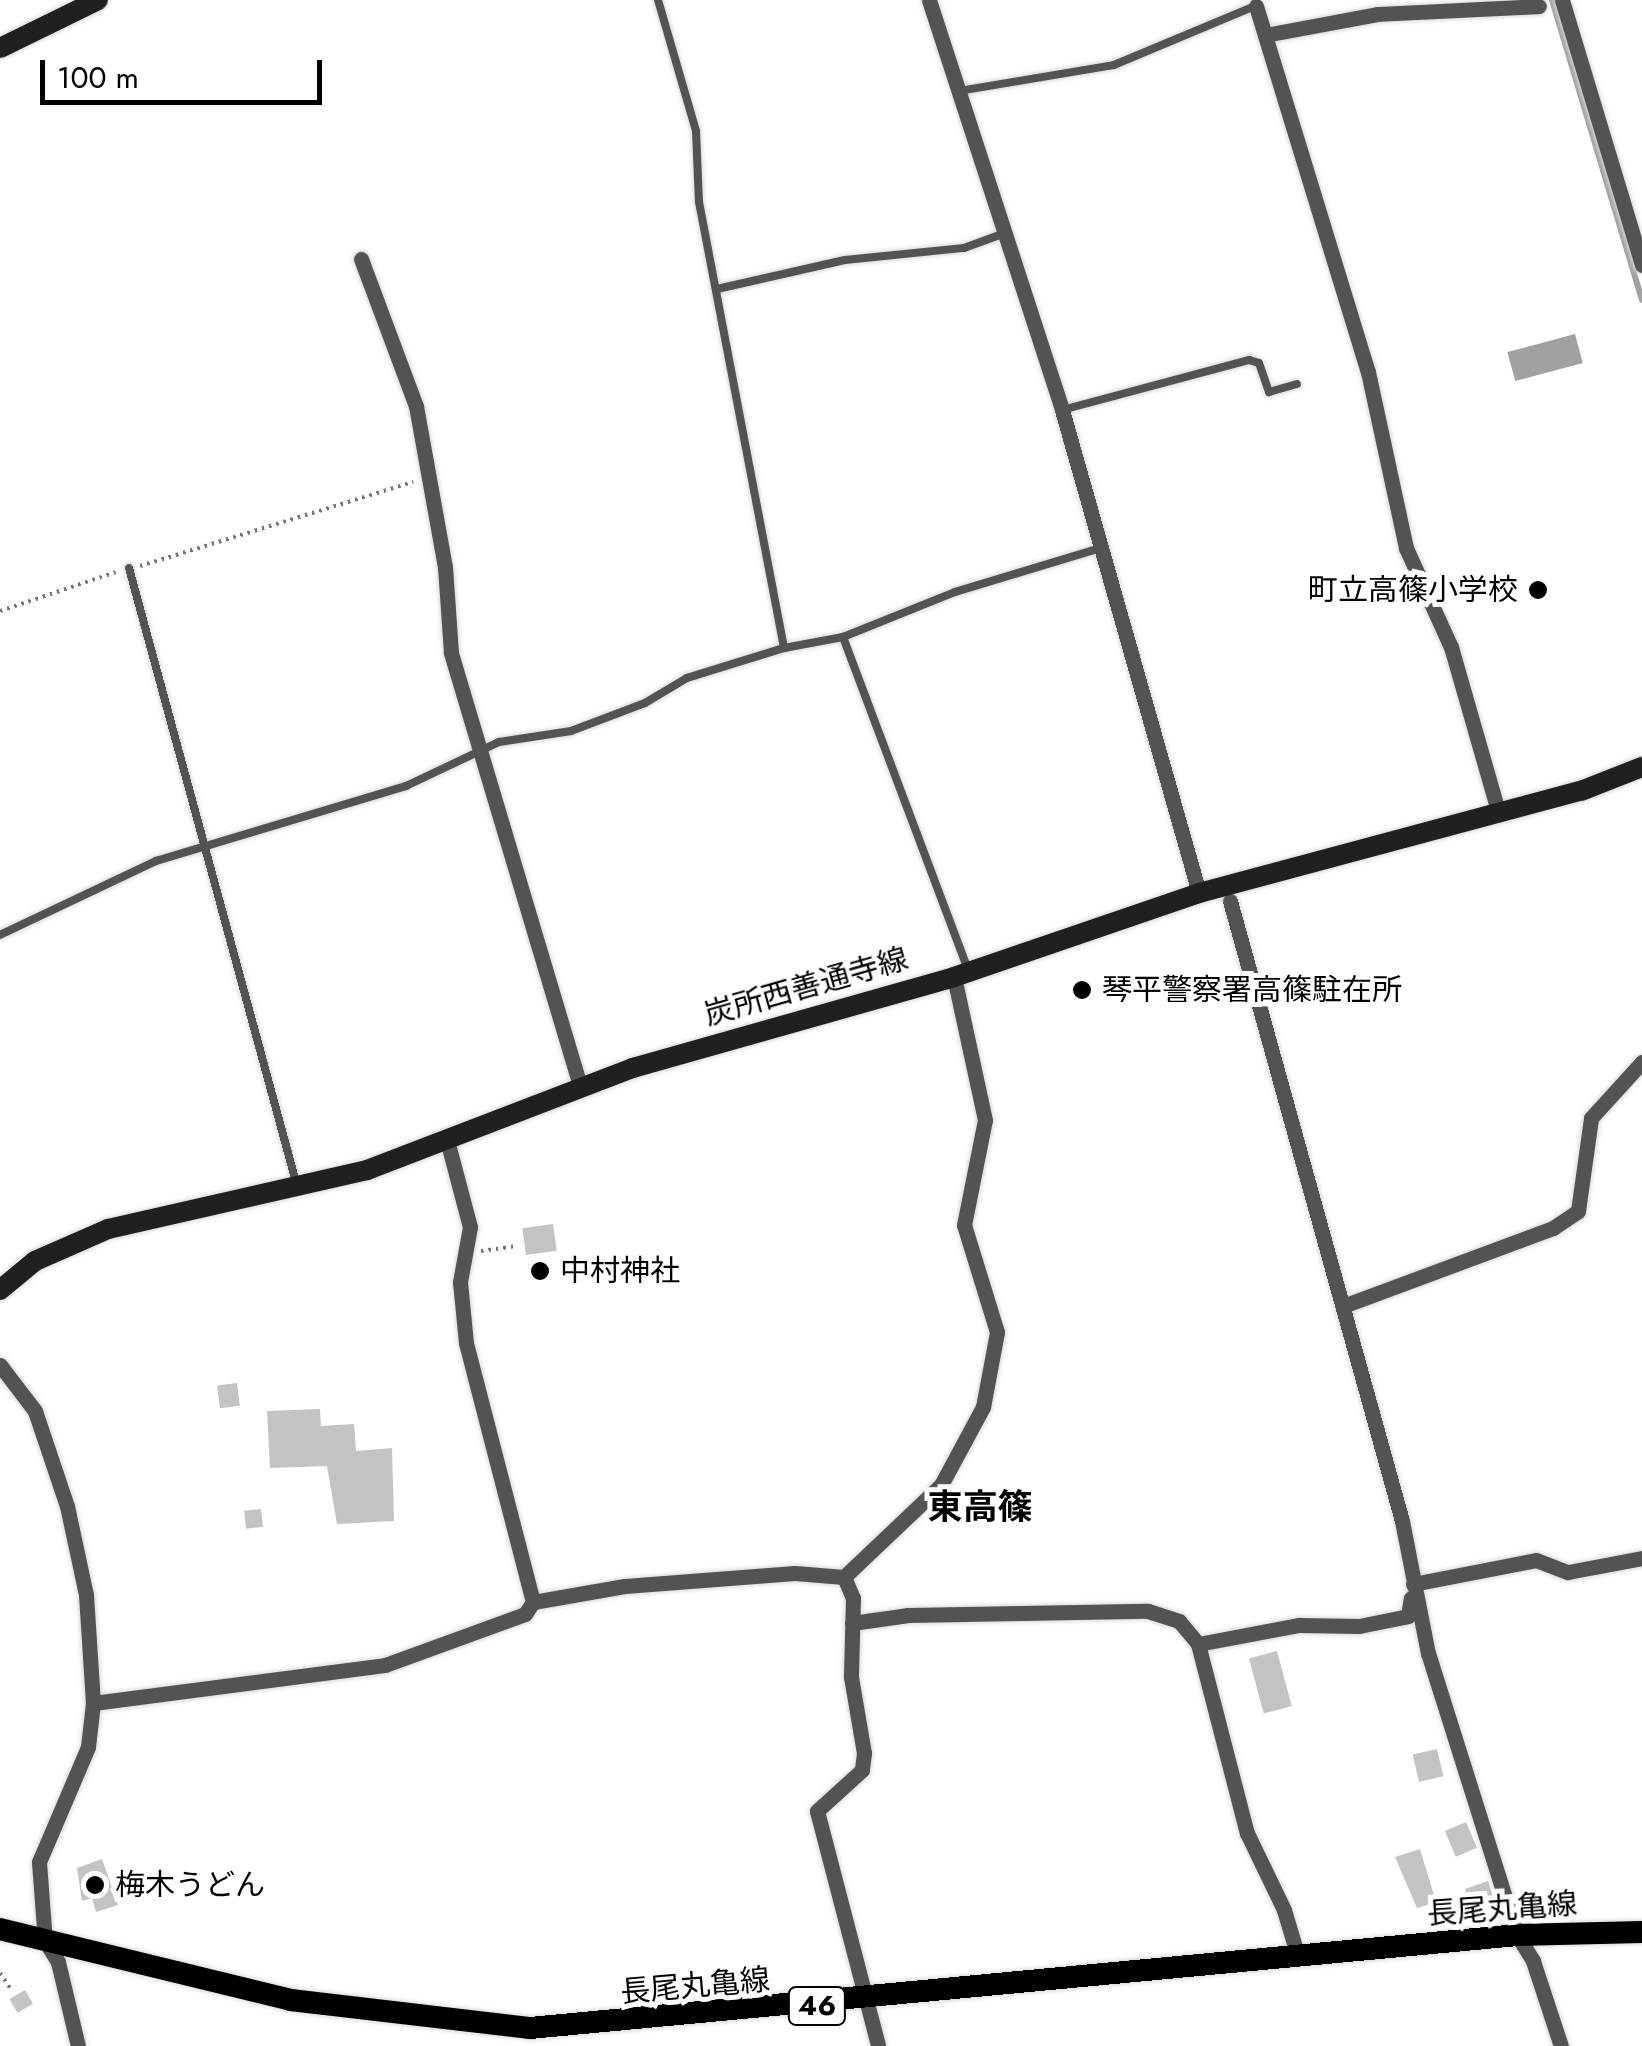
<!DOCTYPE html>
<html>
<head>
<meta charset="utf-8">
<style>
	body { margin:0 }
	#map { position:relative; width:1642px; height:2046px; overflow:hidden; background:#fff; font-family:Jost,"Noto Sans JP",sans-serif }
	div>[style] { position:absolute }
	.water>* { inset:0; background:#a1a1a1; transform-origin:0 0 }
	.stream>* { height:6px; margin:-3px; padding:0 3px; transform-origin:3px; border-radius:3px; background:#a1a1a1 }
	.building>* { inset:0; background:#c3c3c3; transform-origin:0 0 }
	.path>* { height:4px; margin-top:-2px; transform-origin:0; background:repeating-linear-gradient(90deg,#757575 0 2.5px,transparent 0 7.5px) }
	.roads { filter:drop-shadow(0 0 2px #dbdbdb) drop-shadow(0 0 2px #dbdbdb) }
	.lane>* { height:8px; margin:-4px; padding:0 4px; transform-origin:4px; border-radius:4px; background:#535353 }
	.street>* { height:15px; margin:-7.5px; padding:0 7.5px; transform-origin:7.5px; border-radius:7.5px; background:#535353 }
	.secondary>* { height:20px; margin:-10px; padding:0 10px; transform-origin:10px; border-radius:10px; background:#202020 }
	.primary>* { height:22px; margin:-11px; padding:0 11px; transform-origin:11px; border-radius:11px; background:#000 }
	.dots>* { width:28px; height:28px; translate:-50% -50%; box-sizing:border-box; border:5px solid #fff; border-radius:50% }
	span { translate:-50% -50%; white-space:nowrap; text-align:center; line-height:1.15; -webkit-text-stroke:10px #fff; paint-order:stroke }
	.shield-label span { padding:2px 8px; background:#fff; border:2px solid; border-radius:8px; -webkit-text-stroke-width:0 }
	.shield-label { font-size:28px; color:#000; font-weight:700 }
	.poi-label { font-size:30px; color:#000 }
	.right { translate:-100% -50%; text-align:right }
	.left { translate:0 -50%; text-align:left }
	.street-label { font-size:30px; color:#000 }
	.quarter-label { font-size:35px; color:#000; font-weight:700 }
	.scale { position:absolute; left:40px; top:60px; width:282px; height:45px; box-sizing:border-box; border:5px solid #000; border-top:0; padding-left:12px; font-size:30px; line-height:35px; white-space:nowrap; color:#000; -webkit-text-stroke:8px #fff; paint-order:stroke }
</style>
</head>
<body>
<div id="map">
	<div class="water">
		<div style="left:1575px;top:334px;width:30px;height:70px;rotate:75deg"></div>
	</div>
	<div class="stream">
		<div style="left:1552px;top:0;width:313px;rotate:73.3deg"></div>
	</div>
	<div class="building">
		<div style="left:553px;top:1224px;width:27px;height:31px;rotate:82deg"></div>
		<div style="left:237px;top:1383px;width:23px;height:20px;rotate:83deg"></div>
		<div style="clip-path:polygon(320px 1409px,321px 1426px,354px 1424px,356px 1451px,392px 1448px,394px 1521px,337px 1524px,327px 1466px,270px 1468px,267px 1411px)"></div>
		<div style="left:261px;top:1509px;width:18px;height:17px;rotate:84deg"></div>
		<div style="left:1277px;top:1651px;width:57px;height:29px;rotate:75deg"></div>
		<div style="left:1437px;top:1749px;width:28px;height:25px;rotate:77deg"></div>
		<div style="left:1466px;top:1822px;width:28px;height:23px;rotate:67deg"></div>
		<div style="clip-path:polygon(1420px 1849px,1436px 1902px,1417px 1908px,1395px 1857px)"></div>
		<div style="clip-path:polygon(102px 1859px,118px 1905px,96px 1912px,92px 1898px,82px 1901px,77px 1868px)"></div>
		<div style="clip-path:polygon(1488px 1881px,1501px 1921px,1477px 1924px,1465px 1889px)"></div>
		<div style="left:25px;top:1990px;width:16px;height:18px;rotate:60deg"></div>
	</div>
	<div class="path">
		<div style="left:140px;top:566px;width:286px;rotate:-17.1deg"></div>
		<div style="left:0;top:611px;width:122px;rotate:-18.6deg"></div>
		<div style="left:481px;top:1251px;width:37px;rotate:-8deg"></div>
		<div style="left:0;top:1973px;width:18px;rotate:56deg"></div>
	</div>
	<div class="roads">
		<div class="lane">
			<div style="left:658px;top:0;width:136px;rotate:73.8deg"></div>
			<div style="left:696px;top:131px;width:71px;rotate:87.6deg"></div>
			<div style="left:699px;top:202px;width:454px;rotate:79.2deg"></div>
			<div style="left:784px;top:648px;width:60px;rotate:-10.6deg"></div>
			<div style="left:843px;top:637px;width:121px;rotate:-21.9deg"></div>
			<div style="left:955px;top:592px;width:152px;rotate:-16.8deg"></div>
			<div style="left:959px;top:91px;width:157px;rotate:-9.5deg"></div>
			<div style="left:1114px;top:65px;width:153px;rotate:-22.7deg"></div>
			<div style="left:717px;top:289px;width:131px;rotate:-12.8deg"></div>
			<div style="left:845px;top:260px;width:120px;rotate:-5.8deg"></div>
			<div style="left:964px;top:248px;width:44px;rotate:-20.1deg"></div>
			<div style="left:1062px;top:410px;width:194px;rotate:-15deg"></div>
			<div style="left:1249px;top:360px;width:10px;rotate:17deg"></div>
			<div style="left:1259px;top:363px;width:31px;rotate:71deg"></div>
			<div style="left:1269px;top:392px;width:29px;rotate:-16deg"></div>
			<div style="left:129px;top:568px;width:640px;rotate:74.79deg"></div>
			<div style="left:843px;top:637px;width:356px;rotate:69.4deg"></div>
			<div style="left:0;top:935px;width:173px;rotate:-25.4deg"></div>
			<div style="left:156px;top:861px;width:261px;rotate:-16.7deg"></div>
			<div style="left:406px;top:786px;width:103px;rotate:-25.3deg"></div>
			<div style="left:499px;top:742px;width:73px;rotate:-8.7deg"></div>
			<div style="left:571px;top:731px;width:79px;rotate:-20.7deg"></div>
			<div style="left:645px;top:703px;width:49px;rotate:-30.8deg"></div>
			<div style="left:687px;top:678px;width:102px;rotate:-17.2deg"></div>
		</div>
		<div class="street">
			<div style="left:929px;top:0;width:431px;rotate:72deg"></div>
			<div style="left:1062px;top:410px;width:502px;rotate:74.16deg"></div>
			<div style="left:1562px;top:0;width:277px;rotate:73.2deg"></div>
			<div style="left:1256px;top:6px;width:383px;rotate:73deg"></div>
			<div style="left:1368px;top:372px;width:180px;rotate:77.8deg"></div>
			<div style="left:1406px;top:548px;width:109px;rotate:65.6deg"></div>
			<div style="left:1451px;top:647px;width:174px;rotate:74deg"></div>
			<div style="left:1265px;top:35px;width:114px;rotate:-10.6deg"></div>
			<div style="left:1377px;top:14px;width:162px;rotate:-2.8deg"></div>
			<div style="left:361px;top:259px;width:157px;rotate:69.5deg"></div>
			<div style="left:416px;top:406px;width:164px;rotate:79.8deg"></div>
			<div style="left:445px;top:567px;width:86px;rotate:86deg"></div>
			<div style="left:451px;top:653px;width:455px;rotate:73.4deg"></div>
			<div style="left:1230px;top:901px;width:643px;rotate:74.49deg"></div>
			<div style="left:1402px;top:1521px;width:135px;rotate:78.9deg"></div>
			<div style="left:1428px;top:1653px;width:296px;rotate:72.5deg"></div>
			<div style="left:1517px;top:1935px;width:31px;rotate:58deg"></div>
			<div style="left:1533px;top:1961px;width:89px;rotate:71.8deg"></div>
			<div style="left:1343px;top:1306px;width:224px;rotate:-20.4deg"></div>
			<div style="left:1553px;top:1228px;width:30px;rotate:-34deg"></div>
			<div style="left:1578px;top:1211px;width:94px;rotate:-82deg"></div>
			<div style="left:1591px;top:1118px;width:76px;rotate:-47.7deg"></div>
			<div style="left:0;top:1365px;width:58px;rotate:52.7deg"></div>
			<div style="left:35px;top:1411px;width:100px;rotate:71.4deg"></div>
			<div style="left:67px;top:1506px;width:91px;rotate:77.9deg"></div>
			<div style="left:86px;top:1595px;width:108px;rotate:86.3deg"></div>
			<div style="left:93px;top:1703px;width:44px;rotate:96.5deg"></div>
			<div style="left:88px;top:1747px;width:125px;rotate:113.1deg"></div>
			<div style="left:39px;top:1862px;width:79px;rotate:85.7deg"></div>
			<div style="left:45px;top:1941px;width:25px;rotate:58deg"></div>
			<div style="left:58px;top:1962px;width:86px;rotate:76.6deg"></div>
			<div style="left:844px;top:1577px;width:23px;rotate:67deg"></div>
			<div style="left:853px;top:1598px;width:79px;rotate:91.5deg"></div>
			<div style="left:851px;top:1677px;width:77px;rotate:80.3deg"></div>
			<div style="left:864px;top:1753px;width:17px;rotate:97deg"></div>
			<div style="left:862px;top:1770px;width:61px;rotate:137.7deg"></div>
			<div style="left:817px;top:1811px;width:243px;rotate:75.4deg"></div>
			<div style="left:1413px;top:1584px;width:125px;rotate:-11deg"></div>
			<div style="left:1536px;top:1560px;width:34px;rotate:21deg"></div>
			<div style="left:1568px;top:1572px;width:75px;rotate:-10.7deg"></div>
			<div style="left:533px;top:1602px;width:93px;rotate:-9.9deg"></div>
			<div style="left:625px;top:1586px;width:170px;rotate:-4.4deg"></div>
			<div style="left:795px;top:1573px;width:49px;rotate:4.7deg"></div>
			<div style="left:844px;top:1577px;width:134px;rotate:-43.5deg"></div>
			<div style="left:941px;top:1485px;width:89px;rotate:-61.7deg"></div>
			<div style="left:983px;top:1407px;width:76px;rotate:-79.4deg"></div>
			<div style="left:997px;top:1332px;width:112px;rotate:-107.1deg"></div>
			<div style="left:964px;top:1225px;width:107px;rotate:-78.7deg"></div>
			<div style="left:985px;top:1120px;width:146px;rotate:-102.2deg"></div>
			<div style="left:852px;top:1623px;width:57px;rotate:-8.1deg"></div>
			<div style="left:908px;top:1615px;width:240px;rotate:-1deg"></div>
			<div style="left:1148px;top:1611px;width:33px;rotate:18deg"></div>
			<div style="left:1179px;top:1621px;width:30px;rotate:50deg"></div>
			<div style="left:1198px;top:1644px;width:103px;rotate:-10.7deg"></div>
			<div style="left:1299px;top:1625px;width:60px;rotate:1deg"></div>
			<div style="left:1359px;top:1626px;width:50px;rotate:-11.5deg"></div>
			<div style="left:1408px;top:1616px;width:18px;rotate:-81deg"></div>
			<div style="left:1198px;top:1644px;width:195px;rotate:75.5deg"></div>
			<div style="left:1247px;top:1833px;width:85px;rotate:64.3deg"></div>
			<div style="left:1284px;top:1910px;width:49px;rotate:73.4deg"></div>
			<div style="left:93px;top:1703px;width:294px;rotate:-7.4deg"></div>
			<div style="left:385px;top:1665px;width:149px;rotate:-20deg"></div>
			<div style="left:525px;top:1614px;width:14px;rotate:-56deg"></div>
			<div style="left:533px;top:1602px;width:268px;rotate:-104.5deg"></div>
			<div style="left:466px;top:1343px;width:61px;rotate:-95.6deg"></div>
			<div style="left:460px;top:1282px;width:56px;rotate:-79.7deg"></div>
			<div style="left:470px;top:1227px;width:86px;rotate:-104.8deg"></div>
		</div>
		<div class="secondary">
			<div style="left:0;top:48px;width:109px;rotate:-26.1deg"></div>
			<div style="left:0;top:1290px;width:45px;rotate:-39.6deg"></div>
			<div style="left:35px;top:1261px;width:80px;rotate:-23.7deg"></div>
			<div style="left:108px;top:1229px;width:266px;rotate:-12.8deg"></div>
			<div style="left:367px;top:1170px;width:285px;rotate:-21deg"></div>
			<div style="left:633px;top:1068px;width:334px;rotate:-15.8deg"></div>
			<div style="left:954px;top:977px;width:259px;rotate:-18.9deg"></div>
			<div style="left:1199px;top:893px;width:395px;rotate:-15deg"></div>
			<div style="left:1581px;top:791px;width:66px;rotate:-21.5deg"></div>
		</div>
		<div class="primary">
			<div style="left:0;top:1929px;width:300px;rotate:13.7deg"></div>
			<div style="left:291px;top:2000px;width:241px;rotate:6.7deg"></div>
			<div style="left:530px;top:2028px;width:991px;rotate:-5.38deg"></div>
			<div style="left:1517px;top:1935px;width:125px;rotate:-1.4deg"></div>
		</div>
	</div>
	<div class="dots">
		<div style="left:1538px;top:590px;background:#000"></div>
		<div style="left:1082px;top:990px;background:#000"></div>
		<div style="left:540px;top:1271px;background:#000"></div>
		<div style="left:95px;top:1885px;background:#000"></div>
	</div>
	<div class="shield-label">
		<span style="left:817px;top:2006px">46</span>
	</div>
	<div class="poi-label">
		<span class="right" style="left:1518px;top:590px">町立高篠小学校</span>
		<span class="left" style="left:1102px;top:990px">琴平警察署高篠駐在所</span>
		<span class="left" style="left:560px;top:1271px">中村神社</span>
		<span class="left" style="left:115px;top:1885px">梅木うどん</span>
	</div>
	<div class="street-label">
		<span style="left:806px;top:987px;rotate:-16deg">炭所西善通寺線</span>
		<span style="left:1502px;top:1909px;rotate:-4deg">長尾丸亀線</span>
		<span style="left:695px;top:1986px;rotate:-5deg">長尾丸亀線</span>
	</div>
	<div class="quarter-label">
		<span style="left:980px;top:1507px">東高篠</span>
	</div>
	<div class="scale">100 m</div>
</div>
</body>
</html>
